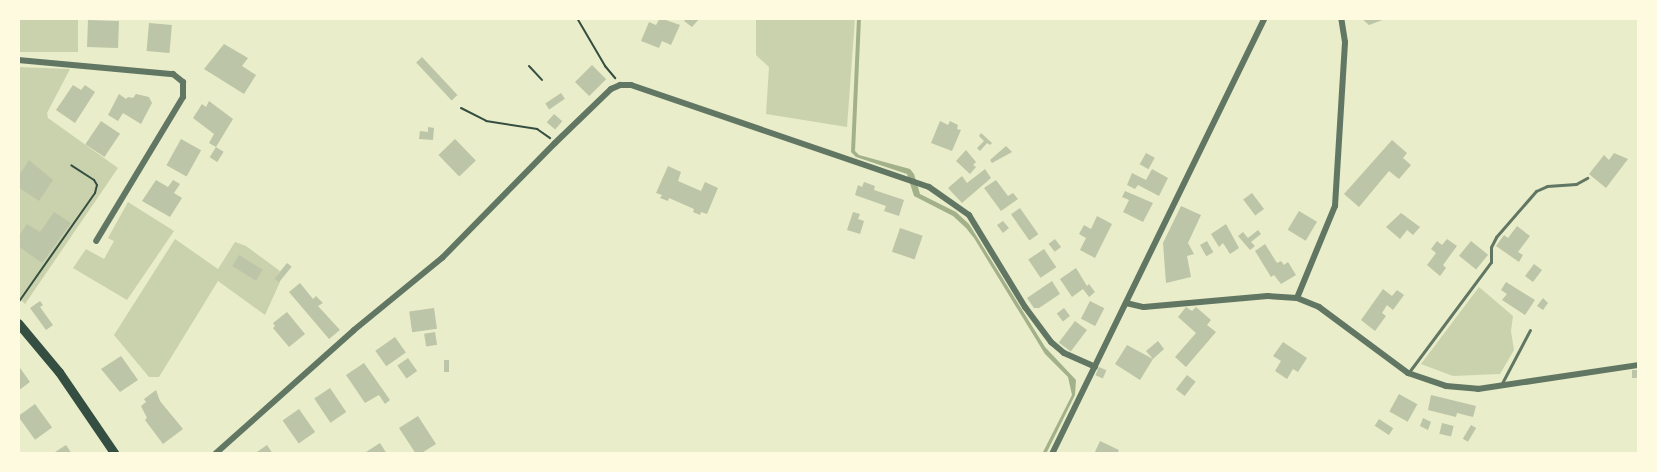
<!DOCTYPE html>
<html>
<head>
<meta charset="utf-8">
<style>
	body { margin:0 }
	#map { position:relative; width:1657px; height:472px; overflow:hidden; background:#e9edc9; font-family:Roboto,sans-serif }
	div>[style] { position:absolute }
	.green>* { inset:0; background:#cad2ad; transform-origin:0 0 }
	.water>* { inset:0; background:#a3b18a }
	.building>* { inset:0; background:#bcc5a7; transform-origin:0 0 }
	.path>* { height:2px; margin:-1px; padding:0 1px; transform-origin:1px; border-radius:1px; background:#344e41 }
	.service>* { height:3px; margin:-1.5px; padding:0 1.5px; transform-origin:1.5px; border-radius:1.5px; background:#617663 }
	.minor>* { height:6px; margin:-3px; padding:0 3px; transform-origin:3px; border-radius:3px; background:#617663 }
	.secondary>* { height:9px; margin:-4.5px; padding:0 4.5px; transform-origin:4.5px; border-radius:4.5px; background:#344e41 }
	span { translate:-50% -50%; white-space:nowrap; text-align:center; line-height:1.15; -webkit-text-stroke:5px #fefae0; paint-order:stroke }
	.frame { position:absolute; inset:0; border:20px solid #fefae0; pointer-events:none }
</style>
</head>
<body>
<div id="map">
	<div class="green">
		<div style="left:19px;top:18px;width:59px;height:34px"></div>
		<div style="clip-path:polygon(756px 18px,855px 18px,847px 127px,766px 114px,769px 67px,756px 55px)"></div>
		<div style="clip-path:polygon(18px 67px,70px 69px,47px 113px,48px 118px,118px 168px,25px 304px,18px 297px)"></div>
		<div style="clip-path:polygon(128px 202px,174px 231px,127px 300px,73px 268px,86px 249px,104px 259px,114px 241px,108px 238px)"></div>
		<div style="clip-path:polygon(175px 239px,218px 269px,235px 242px,246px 246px,280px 271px,275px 278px,280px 282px,265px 315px,218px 281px,159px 377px,149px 377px,114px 335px)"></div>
		<div style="clip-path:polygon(1479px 287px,1513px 316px,1511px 331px,1514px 350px,1500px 374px,1453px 376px,1421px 364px)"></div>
	</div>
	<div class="water">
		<div style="clip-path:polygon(857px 18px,861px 18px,855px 151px,859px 155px,910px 169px,914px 174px,920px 194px,956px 212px,969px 224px,1045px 347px,1076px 380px,1075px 395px,1046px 454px,1042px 454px,1072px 395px,1068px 377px,1045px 354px,974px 238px,966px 228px,953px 216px,914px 196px,907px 174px,856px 157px,851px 152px)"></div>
	</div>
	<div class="building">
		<div style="clip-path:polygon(660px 18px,680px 25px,671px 45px,662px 41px,659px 48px,641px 41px,649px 22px,656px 25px)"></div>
		<div style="clip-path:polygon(687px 18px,700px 18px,692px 27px,684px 21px)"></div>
		<div style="clip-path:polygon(1361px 18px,1388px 18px,1369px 25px)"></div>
		<div style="left:88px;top:20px;width:31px;height:27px;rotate:2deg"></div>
		<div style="left:149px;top:23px;width:23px;height:28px;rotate:5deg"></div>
		<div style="clip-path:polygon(224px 44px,248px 58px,242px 66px,256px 75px,244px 94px,204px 69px)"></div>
		<div style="left:422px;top:57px;width:52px;height:8px;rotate:47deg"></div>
		<div style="left:592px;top:65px;width:20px;height:24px;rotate:45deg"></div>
		<div style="clip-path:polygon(73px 85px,81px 90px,85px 85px,95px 92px,75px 123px,56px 110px)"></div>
		<div style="left:561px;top:93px;width:7px;height:19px;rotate:56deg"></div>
		<div style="clip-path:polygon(119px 94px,126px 99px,128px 97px,133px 98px,136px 94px,149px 97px,152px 103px,141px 124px,123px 113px,118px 121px,108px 115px)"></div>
		<div style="clip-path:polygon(209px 101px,233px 119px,216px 147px,209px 143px,214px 134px,193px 118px,202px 104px,206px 107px)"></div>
		<div style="left:554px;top:114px;width:11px;height:11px;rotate:41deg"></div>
		<div style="left:101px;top:121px;width:23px;height:28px;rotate:34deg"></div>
		<div style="clip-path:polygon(940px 121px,948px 125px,950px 121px,958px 125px,957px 129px,961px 130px,952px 151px,931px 143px)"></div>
		<div style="clip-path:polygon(428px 127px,434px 128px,433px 140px,419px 139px,420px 131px,428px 132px)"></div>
		<div style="clip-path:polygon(981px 133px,992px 143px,990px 145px,987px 143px,980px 151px,977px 148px,984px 141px,979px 136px)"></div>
		<div style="left:181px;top:139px;width:23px;height:30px;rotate:29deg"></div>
		<div style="left:455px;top:139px;width:30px;height:23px;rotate:46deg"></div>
		<div style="clip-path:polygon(1392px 140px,1407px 153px,1403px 158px,1411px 165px,1399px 179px,1389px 171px,1359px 207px,1344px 194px)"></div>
		<div style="clip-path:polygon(1006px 146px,1012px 152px,992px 163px,990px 160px)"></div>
		<div style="left:216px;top:147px;width:9px;height:12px;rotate:32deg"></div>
		<div style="clip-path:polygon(966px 150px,976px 162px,973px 165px,976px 167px,970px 174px,956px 161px)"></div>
		<div style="left:1146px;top:153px;width:10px;height:13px;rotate:29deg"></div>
		<div style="clip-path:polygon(1614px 153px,1628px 159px,1606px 188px,1589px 174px,1604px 155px,1609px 160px)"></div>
		<div style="clip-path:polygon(29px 160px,53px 180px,39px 201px,18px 187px,18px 177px)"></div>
		<div style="clip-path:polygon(668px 166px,681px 172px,678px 181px,701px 191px,705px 182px,718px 188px,707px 214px,701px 212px,700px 215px,693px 212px,694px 209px,669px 198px,668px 201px,660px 198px,662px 195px,656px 193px)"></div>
		<div style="clip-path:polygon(985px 169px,991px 178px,962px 203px,948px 188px,962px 176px,967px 183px)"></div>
		<div style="clip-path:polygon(1152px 169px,1168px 178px,1159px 196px,1138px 185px,1135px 189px,1127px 185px,1132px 173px,1146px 180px)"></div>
		<div style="clip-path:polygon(156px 180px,168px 187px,173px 180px,180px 184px,174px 193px,182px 198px,170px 217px,142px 201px)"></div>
		<div style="clip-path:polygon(996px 180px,1008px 196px,1013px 193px,1018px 199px,1001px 211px,984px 188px)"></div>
		<div style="clip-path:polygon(864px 182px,875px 186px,874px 190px,904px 200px,899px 216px,884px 211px,886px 206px,855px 195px,858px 185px,862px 187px)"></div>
		<div style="clip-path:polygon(1125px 191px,1153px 203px,1143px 222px,1123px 212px,1129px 200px,1122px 197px)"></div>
		<div style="left:1252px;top:193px;width:20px;height:11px;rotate:53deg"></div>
		<div style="clip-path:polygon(1181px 206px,1201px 215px,1188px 243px,1194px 254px,1187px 256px,1191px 277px,1166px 283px,1163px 243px)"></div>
		<div style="left:1020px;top:208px;width:32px;height:11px;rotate:55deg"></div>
		<div style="left:1299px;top:211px;width:21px;height:22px;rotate:31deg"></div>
		<div style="clip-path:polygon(54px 212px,71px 223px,42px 263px,18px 246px,18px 237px,27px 224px,40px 232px)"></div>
		<div style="clip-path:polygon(853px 212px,860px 214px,858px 219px,864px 221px,860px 234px,847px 230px)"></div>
		<div style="clip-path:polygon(1401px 213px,1420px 227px,1413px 235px,1407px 230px,1400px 239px,1386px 227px)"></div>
		<div style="clip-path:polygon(1097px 216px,1112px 224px,1095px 258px,1080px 250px,1086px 238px,1079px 234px,1084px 225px,1091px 229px)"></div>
		<div style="clip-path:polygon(1003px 221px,1009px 228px,1003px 233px,997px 225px)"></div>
		<div style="clip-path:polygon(1226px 224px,1239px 248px,1230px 254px,1223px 243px,1219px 247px,1211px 234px)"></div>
		<div style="clip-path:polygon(1517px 226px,1530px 236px,1518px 252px,1523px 255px,1519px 262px,1496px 246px,1504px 235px,1508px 238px)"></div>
		<div style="left:900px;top:228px;width:24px;height:25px;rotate:19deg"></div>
		<div style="clip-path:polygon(1258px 230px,1261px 234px,1251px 242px,1255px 246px,1250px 250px,1238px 236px,1243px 232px,1248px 238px)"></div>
		<div style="left:1055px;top:239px;width:10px;height:8px;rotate:53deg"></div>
		<div style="clip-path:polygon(1447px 239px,1457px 246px,1443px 265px,1446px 268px,1440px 276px,1427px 265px,1436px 253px,1431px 249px,1437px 241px,1442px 245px)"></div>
		<div style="left:1207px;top:241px;width:13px;height:8px;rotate:61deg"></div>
		<div style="left:1471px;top:241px;width:22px;height:19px;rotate:39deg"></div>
		<div style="clip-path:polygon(1265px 244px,1277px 263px,1281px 261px,1284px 265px,1288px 262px,1296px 275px,1281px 284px,1274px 275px,1271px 277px,1255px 251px)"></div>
		<div style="left:1044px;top:249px;width:22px;height:19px;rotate:56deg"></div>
		<div style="left:239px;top:255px;width:28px;height:13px;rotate:32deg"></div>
		<div style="left:287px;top:263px;width:6px;height:20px;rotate:39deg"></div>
		<div style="left:1534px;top:264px;width:10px;height:15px;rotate:37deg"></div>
		<div style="clip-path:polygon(1076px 268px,1087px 286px,1089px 284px,1095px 292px,1089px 297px,1083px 289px,1072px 297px,1060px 279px)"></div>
		<div style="clip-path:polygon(1052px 281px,1060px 294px,1039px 308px,1034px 308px,1027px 298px)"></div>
		<div style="clip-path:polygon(1506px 282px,1535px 300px,1525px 315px,1502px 300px,1507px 294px,1501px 290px)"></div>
		<div style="clip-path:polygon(300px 283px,313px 299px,316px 296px,323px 303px,318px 306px,340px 330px,329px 339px,289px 292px)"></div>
		<div style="clip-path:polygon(1383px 289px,1392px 296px,1397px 290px,1404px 295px,1393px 310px,1387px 305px,1382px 313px,1386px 316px,1375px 331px,1361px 320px)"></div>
		<div style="clip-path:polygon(1543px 298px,1548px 303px,1543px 310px,1537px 306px)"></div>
		<div style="clip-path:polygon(40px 301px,43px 305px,40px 307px,53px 325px,46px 330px,30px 308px)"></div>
		<div style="left:1090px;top:301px;width:16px;height:20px;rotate:27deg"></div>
		<div style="clip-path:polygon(1186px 307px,1192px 311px,1196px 307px,1211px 320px,1207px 325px,1216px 332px,1186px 367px,1175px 357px,1196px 333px,1178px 317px)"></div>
		<div style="left:434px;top:308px;width:21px;height:25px;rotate:82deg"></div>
		<div style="left:1064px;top:308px;width:10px;height:9px;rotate:53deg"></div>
		<div style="clip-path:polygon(287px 312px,305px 334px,289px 347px,273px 328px,275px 326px,273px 323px)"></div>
		<div style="left:1075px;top:321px;width:15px;height:27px;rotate:37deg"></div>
		<div style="left:435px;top:332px;width:13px;height:11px;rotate:81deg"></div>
		<div style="left:395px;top:337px;width:19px;height:24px;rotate:55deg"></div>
		<div style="clip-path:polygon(1158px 341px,1164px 349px,1153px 359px,1140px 380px,1115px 364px,1127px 345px,1153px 359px,1146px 351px)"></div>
		<div style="clip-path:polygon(1283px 342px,1307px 358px,1298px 372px,1293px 369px,1287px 379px,1275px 371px,1281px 361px,1273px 356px)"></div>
		<div style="clip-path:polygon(121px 356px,138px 380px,120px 392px,101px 369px)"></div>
		<div style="left:408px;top:358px;width:16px;height:13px;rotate:55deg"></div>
		<div style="left:444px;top:360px;width:5px;height:12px"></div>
		<div style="clip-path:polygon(364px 363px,390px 400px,385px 404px,379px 395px,365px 403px,346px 375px)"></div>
		<div style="clip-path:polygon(18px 365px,30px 382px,18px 391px)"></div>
		<div style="left:1099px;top:367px;width:8px;height:9px;rotate:23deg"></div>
		<div style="left:1632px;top:370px;width:7px;height:8px"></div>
		<div style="left:1187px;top:375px;width:11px;height:18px;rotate:38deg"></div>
		<div style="left:330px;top:388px;width:29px;height:19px;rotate:56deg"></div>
		<div style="clip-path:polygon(156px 390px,160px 401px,183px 429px,163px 444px,145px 420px,147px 418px,141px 406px,146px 402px,144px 399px)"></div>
		<div style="left:1399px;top:394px;width:21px;height:20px;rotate:29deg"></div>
		<div style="clip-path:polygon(1431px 395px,1476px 406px,1473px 417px,1457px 413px,1456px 417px,1428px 410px)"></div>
		<div style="left:35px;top:404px;width:29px;height:21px;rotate:54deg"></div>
		<div style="left:299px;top:409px;width:28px;height:20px;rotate:55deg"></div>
		<div style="clip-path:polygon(418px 416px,436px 444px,420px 454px,416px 454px,399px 428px)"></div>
		<div style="clip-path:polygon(1423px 418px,1431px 422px,1428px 430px,1420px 426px)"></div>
		<div style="left:1379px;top:419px;width:17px;height:8px;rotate:33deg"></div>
		<div style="left:1442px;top:423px;width:12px;height:11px;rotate:14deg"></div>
		<div style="left:1471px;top:425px;width:6px;height:16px;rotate:31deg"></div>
		<div style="clip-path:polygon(1100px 441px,1119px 450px,1117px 454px,1094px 454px)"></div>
		<div style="clip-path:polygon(380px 443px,387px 454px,363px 454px)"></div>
		<div style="clip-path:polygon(66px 445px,72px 454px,52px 454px)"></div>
		<div style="clip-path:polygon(267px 445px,273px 454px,254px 454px)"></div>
	</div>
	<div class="path">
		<div style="left:577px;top:18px;width:56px;rotate:59.7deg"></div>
		<div style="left:605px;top:66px;width:16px;rotate:50deg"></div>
		<div style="left:529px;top:66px;width:19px;rotate:47deg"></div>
		<div style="left:461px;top:108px;width:28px;rotate:27deg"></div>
		<div style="left:486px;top:121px;width:52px;rotate:8.9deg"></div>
		<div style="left:537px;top:129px;width:16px;rotate:35deg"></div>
		<div style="left:18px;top:303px;width:134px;rotate:-55deg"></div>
		<div style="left:95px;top:193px;width:8px;rotate:-76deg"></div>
		<div style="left:97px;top:185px;width:6px;rotate:-121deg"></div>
		<div style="left:94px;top:180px;width:27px;rotate:-147deg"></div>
	</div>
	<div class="service">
		<div style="left:1409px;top:372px;width:137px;rotate:-53.3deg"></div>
		<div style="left:1491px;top:262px;width:15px;rotate:-90deg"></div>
		<div style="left:1491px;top:247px;width:11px;rotate:-63deg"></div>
		<div style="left:1496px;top:237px;width:61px;rotate:-49deg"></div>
		<div style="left:1536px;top:191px;width:12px;rotate:-24deg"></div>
		<div style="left:1547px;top:186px;width:29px;rotate:-4deg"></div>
		<div style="left:1576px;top:184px;width:13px;rotate:-29deg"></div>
		<div style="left:1501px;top:385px;width:62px;rotate:-62.2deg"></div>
	</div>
	<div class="minor">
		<div style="left:18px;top:60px;width:156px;rotate:5.2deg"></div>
		<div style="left:173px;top:74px;width:13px;rotate:39deg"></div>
		<div style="left:183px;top:82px;width:15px;rotate:90deg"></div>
		<div style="left:183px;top:97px;width:168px;rotate:121.1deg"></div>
		<div style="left:1297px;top:298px;width:100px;rotate:-67.6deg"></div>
		<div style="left:1335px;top:206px;width:164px;rotate:-86.5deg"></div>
		<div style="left:1345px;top:42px;width:24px;rotate:-99deg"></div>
		<div style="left:1126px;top:303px;width:18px;rotate:13deg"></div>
		<div style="left:1144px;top:307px;width:124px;rotate:-5.1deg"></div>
		<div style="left:1268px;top:296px;width:29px;rotate:4deg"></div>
		<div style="left:1297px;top:298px;width:24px;rotate:22deg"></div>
		<div style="left:1319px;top:307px;width:111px;rotate:36.6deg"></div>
		<div style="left:1408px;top:373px;width:40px;rotate:18.9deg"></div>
		<div style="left:1446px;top:386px;width:32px;rotate:5deg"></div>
		<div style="left:1478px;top:389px;width:163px;rotate:-8.5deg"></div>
		<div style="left:215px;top:454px;width:186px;rotate:-41.7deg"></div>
		<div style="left:354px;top:330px;width:114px;rotate:-39.3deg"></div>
		<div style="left:442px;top:258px;width:161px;rotate:-45.5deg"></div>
		<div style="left:555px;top:143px;width:78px;rotate:-44deg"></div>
		<div style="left:611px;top:89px;width:10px;rotate:-24deg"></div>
		<div style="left:620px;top:85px;width:11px"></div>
		<div style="left:631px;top:85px;width:315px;rotate:18.9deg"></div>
		<div style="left:929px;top:187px;width:49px;rotate:35deg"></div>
		<div style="left:969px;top:215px;width:108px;rotate:58.7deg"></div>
		<div style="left:1025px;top:307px;width:44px;rotate:53.4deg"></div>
		<div style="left:1051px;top:342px;width:17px;rotate:40deg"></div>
		<div style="left:1064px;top:353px;width:34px;rotate:24deg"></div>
		<div style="left:1052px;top:454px;width:485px;rotate:-64deg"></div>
	</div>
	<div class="secondary">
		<div style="left:18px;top:323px;width:64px;rotate:50.1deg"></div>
		<div style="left:59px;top:372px;width:99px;rotate:55.7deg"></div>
	</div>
	<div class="frame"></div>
</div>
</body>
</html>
